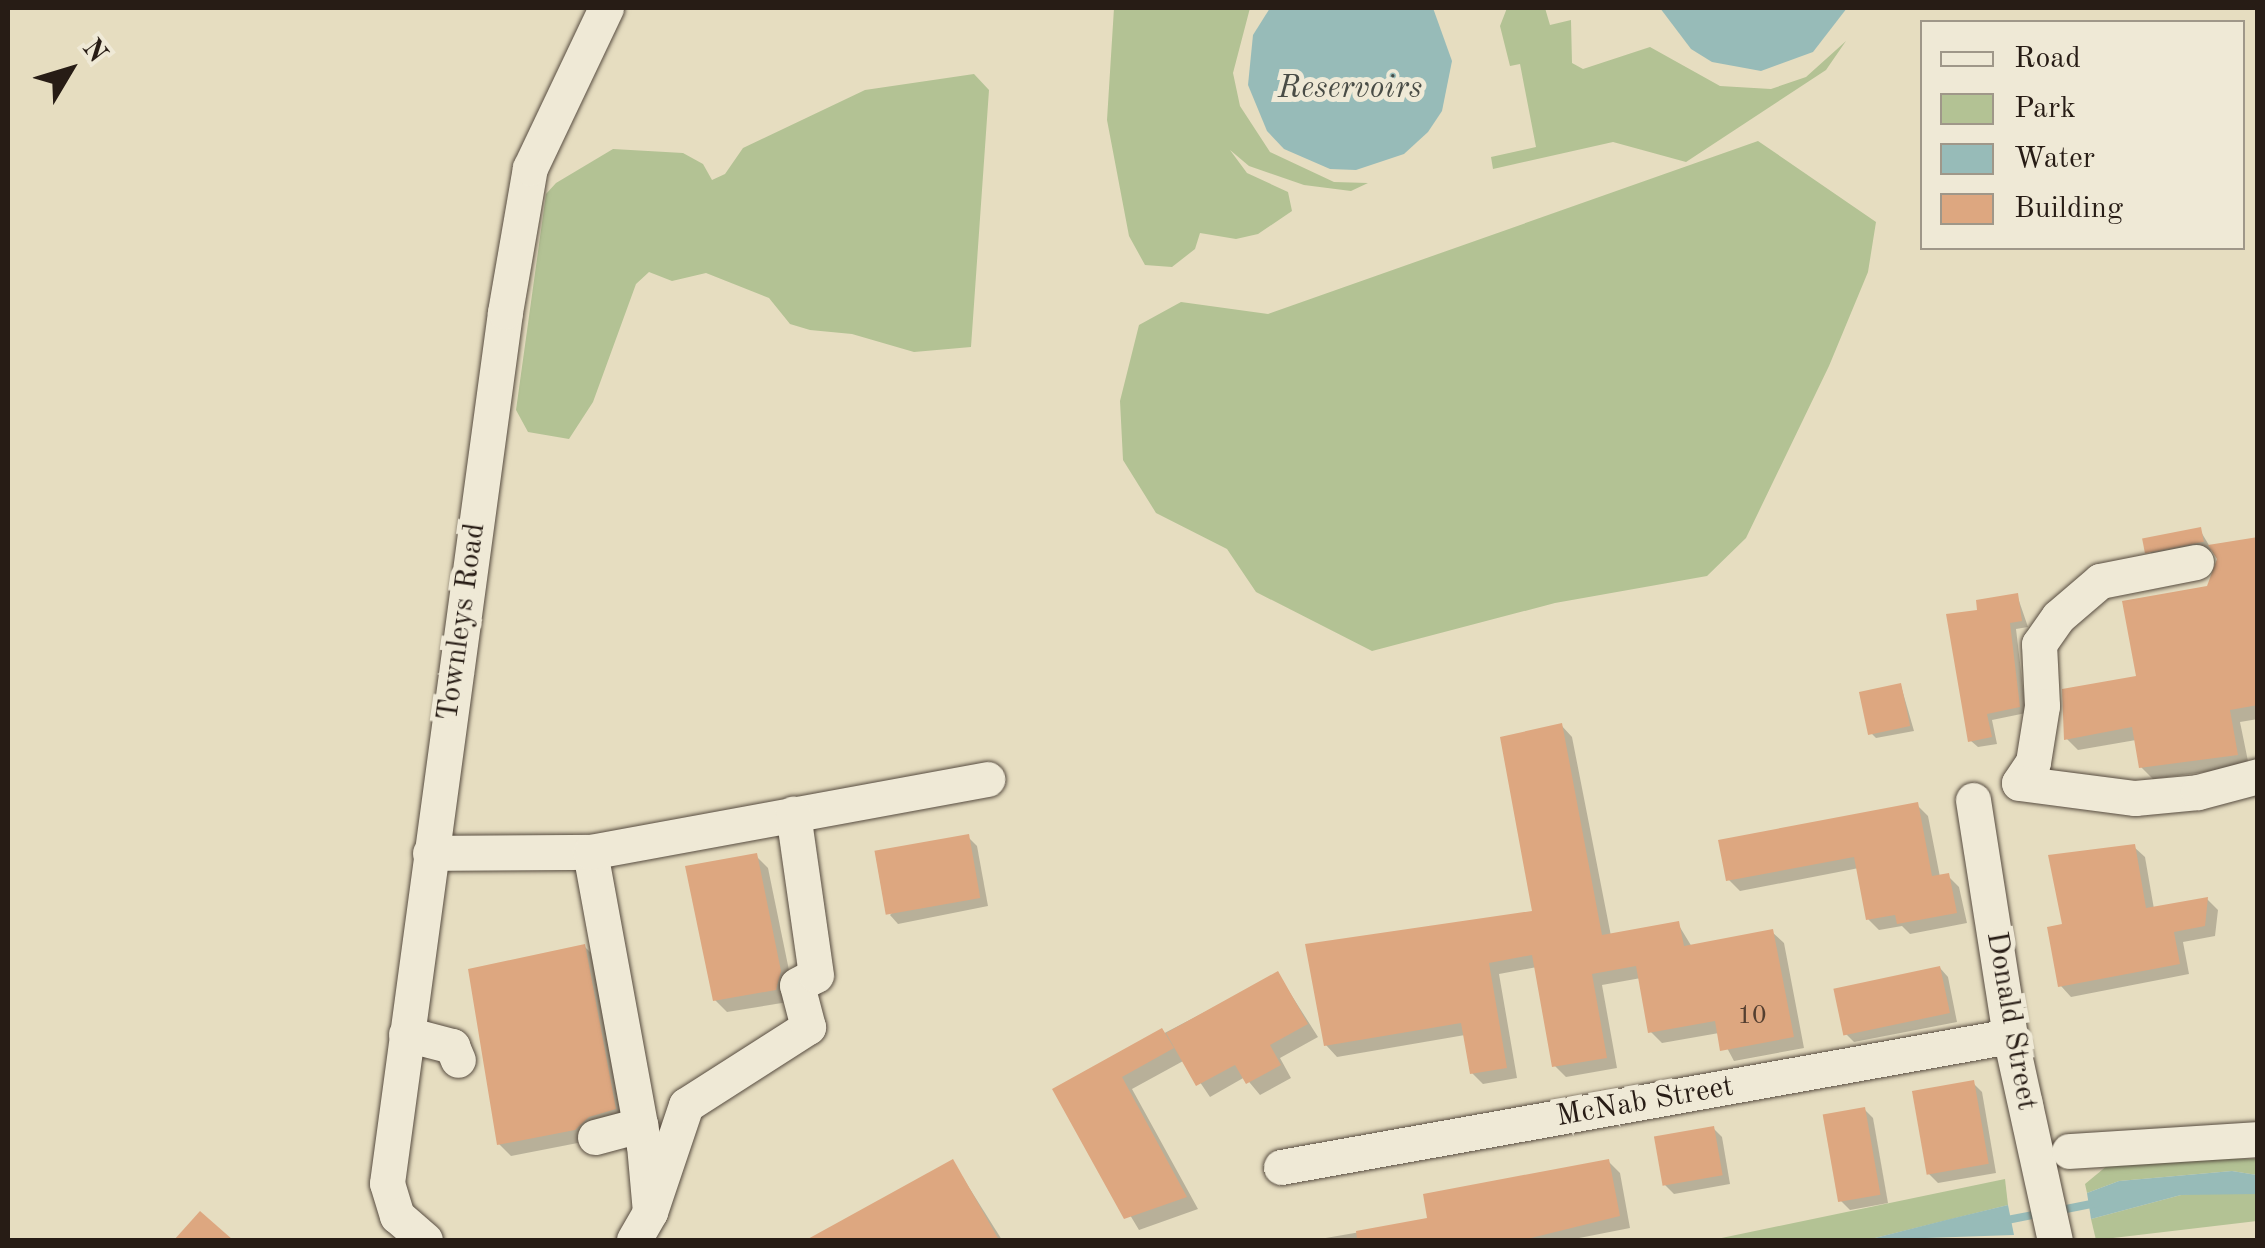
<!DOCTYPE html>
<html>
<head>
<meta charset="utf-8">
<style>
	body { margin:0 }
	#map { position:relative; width:2265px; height:1248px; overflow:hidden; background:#e6ddc0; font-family:"Old Standard TT",serif }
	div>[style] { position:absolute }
	.green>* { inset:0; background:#b3c294 }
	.water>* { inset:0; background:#97bbb8 }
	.shadow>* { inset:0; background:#0003 }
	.stream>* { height:8px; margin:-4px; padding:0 4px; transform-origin:4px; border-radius:4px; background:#97bbb8 }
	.building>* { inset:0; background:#dda780; transform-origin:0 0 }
	.roads { filter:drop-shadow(0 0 2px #574c40) drop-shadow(0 0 2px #574c40) }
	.minor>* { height:35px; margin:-17.5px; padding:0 17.5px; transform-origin:17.5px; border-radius:17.5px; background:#efe9d6 }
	span { translate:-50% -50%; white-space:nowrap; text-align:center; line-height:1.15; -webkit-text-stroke:10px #efe9d6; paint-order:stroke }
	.number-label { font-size:25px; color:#543f30 }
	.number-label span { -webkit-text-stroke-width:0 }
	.street-label { font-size:30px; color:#271c15 }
	.water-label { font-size:32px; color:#494c46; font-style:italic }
	.frame { position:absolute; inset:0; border:10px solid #271c15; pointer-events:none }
	.legend { position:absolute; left:1920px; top:20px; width:325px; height:230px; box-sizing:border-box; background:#efe9d6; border:2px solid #9f9789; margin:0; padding:12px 18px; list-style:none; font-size:30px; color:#271c15 }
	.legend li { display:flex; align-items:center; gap:20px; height:50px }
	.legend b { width:50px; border:2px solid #9f9789 }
	.north { position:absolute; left:20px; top:20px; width:100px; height:100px; -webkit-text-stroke:8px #efe9d6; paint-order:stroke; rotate:52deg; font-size:28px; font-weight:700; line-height:40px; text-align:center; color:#271c15 }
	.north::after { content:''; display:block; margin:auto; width:35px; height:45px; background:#271c15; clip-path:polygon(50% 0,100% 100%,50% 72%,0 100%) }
</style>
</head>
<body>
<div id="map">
	<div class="green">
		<div style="clip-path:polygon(1114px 8px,1250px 8px,1233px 73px,1240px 106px,1270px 152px,1334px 182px,1368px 183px,1351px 191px,1304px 185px,1249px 166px,1230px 150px,1247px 173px,1288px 192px,1292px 211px,1258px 234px,1236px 239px,1200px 233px,1195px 249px,1172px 267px,1145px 265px,1129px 236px,1107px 120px)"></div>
		<div style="clip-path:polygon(1507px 8px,1545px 8px,1550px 25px,1571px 20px,1572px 63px,1583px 69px,1650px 47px,1720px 86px,1771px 89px,1806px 77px,1846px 41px,1826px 70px,1686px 162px,1613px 142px,1493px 169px,1491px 157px,1536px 147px,1520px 64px,1510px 66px,1500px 26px)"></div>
		<div style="clip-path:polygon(974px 74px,989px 90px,971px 347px,914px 352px,852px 334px,810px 330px,790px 324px,769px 298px,706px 273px,672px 281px,649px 272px,636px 284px,593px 402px,569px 439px,528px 432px,516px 410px,546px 194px,556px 183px,613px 149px,683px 153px,703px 164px,712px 180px,725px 174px,743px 148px,865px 90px)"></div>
		<div style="clip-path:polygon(1758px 141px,1876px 222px,1868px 272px,1829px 366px,1746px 538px,1707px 576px,1555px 603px,1372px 651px,1256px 592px,1227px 549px,1156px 513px,1123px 460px,1120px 401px,1139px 325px,1181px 302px,1268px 314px)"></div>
		<div style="clip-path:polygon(2210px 1158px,2257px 1159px,2257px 1175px,2232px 1171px,2119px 1181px,2087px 1193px,2085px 1184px,2108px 1165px)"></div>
		<div style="clip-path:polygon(2005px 1179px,2008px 1205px,1867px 1240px,1712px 1240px)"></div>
		<div style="clip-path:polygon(2232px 1190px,2257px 1194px,2257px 1221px,2096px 1240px,2091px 1219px,2181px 1195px)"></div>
	</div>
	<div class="water">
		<div style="clip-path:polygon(1270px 8px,1433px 8px,1452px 61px,1442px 111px,1428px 132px,1404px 154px,1356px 170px,1330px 169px,1284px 149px,1267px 131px,1248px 85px,1253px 35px)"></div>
		<div style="clip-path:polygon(1660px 8px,1847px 8px,1813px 52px,1761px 71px,1712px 62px,1691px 49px)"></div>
		<div style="clip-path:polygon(2232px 1171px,2257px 1175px,2257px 1194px,2181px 1195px,2091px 1219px,2087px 1193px,2119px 1181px)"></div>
		<div style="clip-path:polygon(2008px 1205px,2014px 1235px,1867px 1240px,1950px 1219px)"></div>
	</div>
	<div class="shadow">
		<div style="clip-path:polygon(2200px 530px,2210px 547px,2258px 539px,2258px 719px,2240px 722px,2249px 766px,2153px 779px,2141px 767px,2136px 740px,2078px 750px,2066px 738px,2138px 678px,2209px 589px,2220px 559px,2214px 550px,2156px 558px,2147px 549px)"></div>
		<div style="clip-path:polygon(2017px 595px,2028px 627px,2016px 629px,2026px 713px,1992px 720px,1997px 744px,1978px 747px,1971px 741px)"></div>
		<div style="clip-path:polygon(1901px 686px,1914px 731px,1876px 738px,1870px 732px)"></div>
		<div style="clip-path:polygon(1561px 725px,1572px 737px,1611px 936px,1678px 924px,1692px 947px,1772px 932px,1784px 943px,1804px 1048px,1734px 1061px,1719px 1033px,1662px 1043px,1650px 1031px,1641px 978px,1602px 985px,1617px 1068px,1566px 1077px,1555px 1066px,1537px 967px,1499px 974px,1517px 1078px,1483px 1084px,1472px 1073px,1465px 1035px,1337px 1057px,1326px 1045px,1535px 914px)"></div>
		<div style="clip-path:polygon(1917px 805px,1928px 816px,1940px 877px,1948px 876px,1959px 887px,1967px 923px,1910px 934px,1902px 926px,1879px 930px,1868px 919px,1859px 868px,1740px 891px,1729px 880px)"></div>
		<div style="clip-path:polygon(968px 837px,977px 846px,988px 906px,898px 924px,890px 915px)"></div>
		<div style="clip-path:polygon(2134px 847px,2145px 857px,2154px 909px,2207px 899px,2218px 910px,2215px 936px,2183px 942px,2189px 974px,2071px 997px,2061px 986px)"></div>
		<div style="clip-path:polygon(756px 856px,768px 868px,792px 985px,788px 1002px,727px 1012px,715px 1000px)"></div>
		<div style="clip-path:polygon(585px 947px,597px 959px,627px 1121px,588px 1141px,511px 1156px,499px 1144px)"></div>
		<div style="clip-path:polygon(1940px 968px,1948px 977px,1957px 1022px,1854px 1042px,1845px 1033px)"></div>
		<div style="clip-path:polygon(1278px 974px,1318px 1037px,1280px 1058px,1291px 1078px,1260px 1095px,1245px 1077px,1210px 1097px,1185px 1060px,1132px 1089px,1198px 1209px,1139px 1230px,1055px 1090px)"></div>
		<div style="clip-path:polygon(1973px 1083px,1982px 1092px,1996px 1173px,1938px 1183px,1929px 1174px)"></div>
		<div style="clip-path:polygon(1864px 1109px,1873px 1118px,1888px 1203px,1850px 1210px,1841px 1201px)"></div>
		<div style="clip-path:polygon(1713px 1128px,1722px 1137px,1730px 1184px,1674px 1194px,1665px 1185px)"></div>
		<div style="clip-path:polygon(1608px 1161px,1620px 1173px,1630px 1228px,1569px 1240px,1314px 1240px,1430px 1220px)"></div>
		<div style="clip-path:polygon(953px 1162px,1002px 1240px,811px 1240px)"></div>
	</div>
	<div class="stream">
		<div style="left:2056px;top:1211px;width:41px;rotate:-11.3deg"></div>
		<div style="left:2002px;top:1221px;width:36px;rotate:-11deg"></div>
	</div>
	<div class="building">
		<div style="left:2201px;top:527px;width:15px;height:60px;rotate:79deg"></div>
		<div style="clip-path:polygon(2258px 537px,2258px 705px,2230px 710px,2238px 755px,2139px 768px,2132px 727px,2064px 740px,2062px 689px,2136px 676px,2122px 601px,2207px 586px,2217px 559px,2208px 545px)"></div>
		<div style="clip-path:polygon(2018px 593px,2022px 621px,2010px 623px,2020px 707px,1987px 714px,1992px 737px,1968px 742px,1946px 614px,1977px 610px,1976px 600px)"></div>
		<div style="left:1901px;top:683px;width:44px;height:43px;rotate:78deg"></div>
		<div style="clip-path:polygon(1562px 723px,1602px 935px,1679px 921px,1684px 946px,1773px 929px,1794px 1037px,1720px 1051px,1715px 1021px,1648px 1033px,1636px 966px,1592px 974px,1607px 1058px,1552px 1067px,1532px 955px,1489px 963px,1507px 1068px,1470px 1074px,1461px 1023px,1324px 1046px,1305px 944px,1532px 911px,1500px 737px)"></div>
		<div style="clip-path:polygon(1918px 802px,1932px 876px,1949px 873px,1957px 913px,1897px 924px,1895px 915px,1866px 920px,1854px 857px,1726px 881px,1718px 840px)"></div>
		<div style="left:969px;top:834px;width:65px;height:96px;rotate:80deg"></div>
		<div style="clip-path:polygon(2135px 844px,2146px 908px,2208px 897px,2205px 926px,2174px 932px,2180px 964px,2058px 987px,2047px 927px,2062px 924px,2048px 855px)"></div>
		<div style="clip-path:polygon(757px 853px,781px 971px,776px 990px,713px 1001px,685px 866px)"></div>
		<div style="clip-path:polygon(585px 944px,616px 1109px,589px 1117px,575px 1130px,497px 1145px,468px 969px)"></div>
		<div style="left:1940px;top:966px;width:48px;height:109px;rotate:78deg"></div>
		<div style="clip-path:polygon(1278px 971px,1308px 1024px,1270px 1045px,1281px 1065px,1246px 1084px,1235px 1065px,1196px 1086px,1166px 1033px)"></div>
		<div style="clip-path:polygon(1162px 1028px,1174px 1048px,1122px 1077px,1187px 1197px,1124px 1219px,1052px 1089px)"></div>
		<div style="left:1974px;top:1080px;width:85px;height:63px;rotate:80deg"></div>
		<div style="left:1865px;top:1107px;width:89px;height:43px;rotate:80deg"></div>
		<div style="left:1714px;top:1126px;width:50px;height:61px;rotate:80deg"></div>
		<div style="clip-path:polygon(953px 1159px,999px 1240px,806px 1240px)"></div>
		<div style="clip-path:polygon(1609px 1159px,1620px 1216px,1523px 1240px,1357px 1240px,1356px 1231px,1427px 1218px,1423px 1194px)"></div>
		<div style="clip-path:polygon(200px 1211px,233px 1240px,174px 1240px)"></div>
	</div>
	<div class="roads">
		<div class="minor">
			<div style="left:2196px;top:562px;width:98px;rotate:168.8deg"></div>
			<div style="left:2100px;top:581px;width:55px;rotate:139.4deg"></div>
			<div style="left:2058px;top:617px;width:33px;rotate:125deg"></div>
			<div style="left:2039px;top:644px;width:62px;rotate:87.2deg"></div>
			<div style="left:2042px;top:706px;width:57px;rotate:99.1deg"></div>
			<div style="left:2033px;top:762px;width:25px;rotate:124deg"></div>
			<div style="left:2019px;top:783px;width:117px;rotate:7.4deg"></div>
			<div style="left:2135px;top:798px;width:63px;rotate:-5.4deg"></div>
			<div style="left:2198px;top:792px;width:62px;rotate:-14.9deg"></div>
			<div style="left:1973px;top:800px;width:239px;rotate:81.1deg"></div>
			<div style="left:2010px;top:1036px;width:209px;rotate:77.6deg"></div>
			<div style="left:590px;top:852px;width:298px;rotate:79.6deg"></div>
			<div style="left:644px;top:1145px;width:67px;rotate:84.9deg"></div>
			<div style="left:650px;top:1212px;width:32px;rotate:120deg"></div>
			<div style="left:430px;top:853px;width:160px;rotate:-0.4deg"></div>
			<div style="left:590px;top:852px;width:404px;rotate:-10.4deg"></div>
			<div style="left:406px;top:1034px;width:48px;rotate:14.6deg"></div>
			<div style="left:452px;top:1046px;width:15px;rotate:67deg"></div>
			<div style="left:595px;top:1137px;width:47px;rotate:-14.9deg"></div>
			<div style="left:2069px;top:1151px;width:189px;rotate:-3.6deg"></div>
			<div style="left:1281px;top:1167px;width:741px;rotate:-10.19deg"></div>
			<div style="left:650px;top:1212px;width:113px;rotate:-71.4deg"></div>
			<div style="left:686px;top:1105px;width:145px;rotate:-32.6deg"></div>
			<div style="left:808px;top:1027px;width:43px;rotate:-104.7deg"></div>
			<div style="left:797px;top:985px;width:21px;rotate:-28deg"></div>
			<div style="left:816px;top:975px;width:163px;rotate:-98.1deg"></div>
			<div style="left:425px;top:1240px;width:37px;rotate:-139deg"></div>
			<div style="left:397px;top:1216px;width:34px;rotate:-107deg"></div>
			<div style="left:387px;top:1183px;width:879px;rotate:-82.28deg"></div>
			<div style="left:505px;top:312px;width:146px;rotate:-80.2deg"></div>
			<div style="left:530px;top:168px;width:177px;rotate:-64.6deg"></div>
		</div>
	</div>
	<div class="number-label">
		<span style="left:1752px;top:1017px">10</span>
	</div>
	<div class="street-label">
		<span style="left:462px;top:622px;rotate:-82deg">Townleys Road</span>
		<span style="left:2011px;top:1021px;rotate:80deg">Donald Street</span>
		<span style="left:1645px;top:1102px;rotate:-10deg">McNab Street</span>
	</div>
	<div class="water-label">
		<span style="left:1350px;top:89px">Reservoirs</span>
	</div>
	<div class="frame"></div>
	<ul class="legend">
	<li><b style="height:12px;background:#efe9d6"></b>Road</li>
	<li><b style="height:28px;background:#b3c294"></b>Park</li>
	<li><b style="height:28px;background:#97bbb8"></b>Water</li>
	<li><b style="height:28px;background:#dda780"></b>Building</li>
	</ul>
	<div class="north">N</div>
</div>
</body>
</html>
